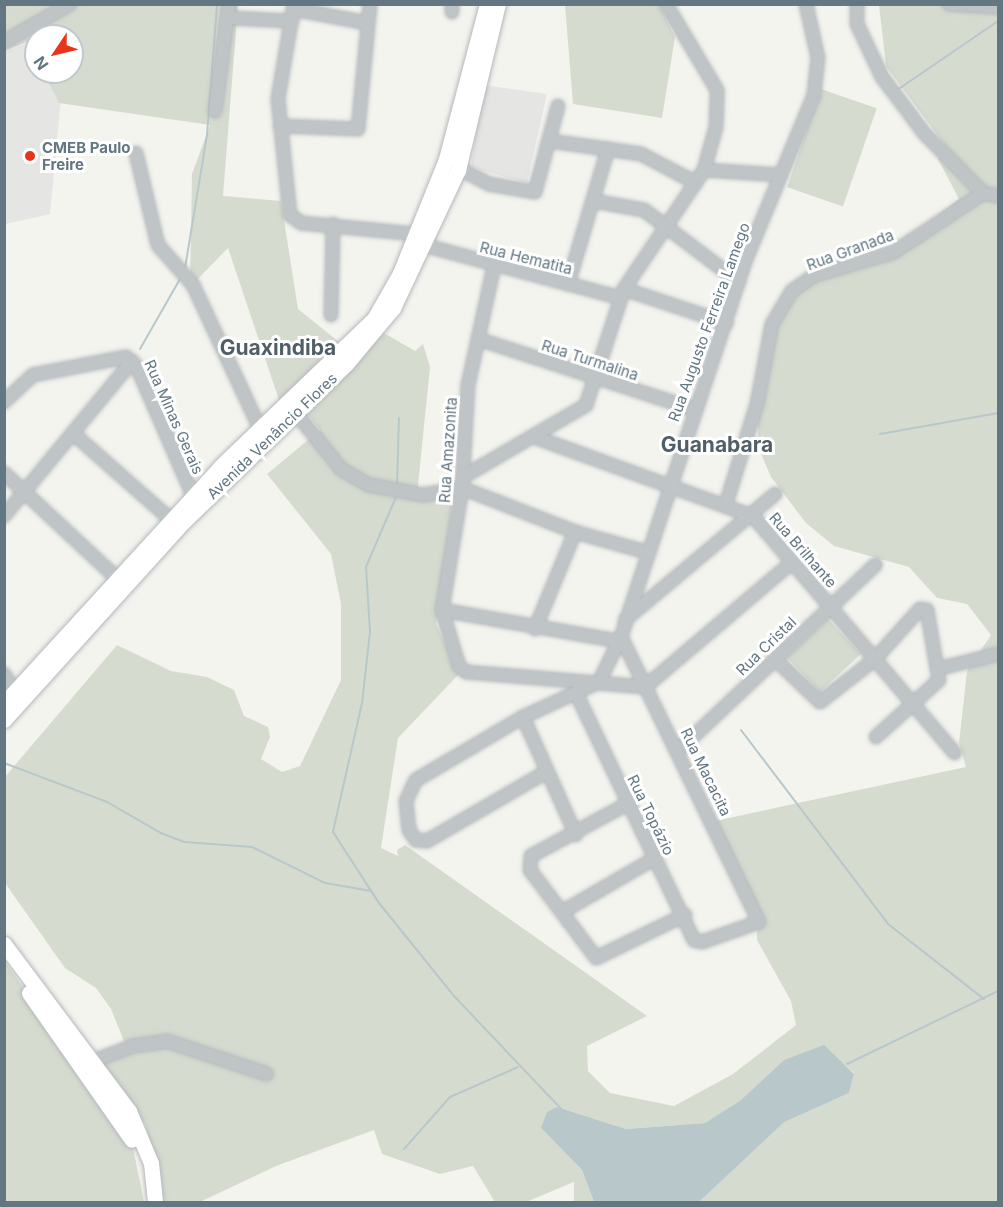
<!DOCTYPE html>
<html>
<head>
<meta charset="utf-8">
<style>
	body { margin:0 }
	#map { position:relative; width:1003px; height:1207px; overflow:hidden; background:#f4f4ef; font-family:Inter,sans-serif }
	div>[style] { position:absolute }
	.built>* { inset:0; background:#e5e5e3 }
	.green>* { inset:0; background:#d6dbd0; transform-origin:0 0 }
	.water>* { inset:0; background:#b8c7ca }
	.stream>* { height:2px; margin:-1px; padding:0 1px; transform-origin:1px; border-radius:1px; background:#b8c7ca }
	.roads { filter:drop-shadow(0 0 2px #b4b9bc) drop-shadow(0 0 2px #b4b9bc) }
	.minor>* { height:12px; margin:-6px; padding:0 6px; transform-origin:6px; border-radius:6px; background:#bfc4c6 }
	.major>* { height:15px; margin:-7.5px; padding:0 7.5px; transform-origin:7.5px; border-radius:7.5px; background:#fff }
	.dots>* { width:16px; height:16px; translate:-50% -50%; box-sizing:border-box; border:3px solid #fff; border-radius:50% }
	span { translate:-50% -50%; white-space:nowrap; text-align:center; line-height:1.15; -webkit-text-stroke:6px #fff; paint-order:stroke }
	.poi-label { font-size:15px; color:#627782; font-weight:700 }
	.left { translate:0 -50%; text-align:left }
	.street-label { font-size:15px; color:#627782 }
	.district-label { font-size:21px; color:#505f67; font-weight:700 }
	.frame { position:absolute; inset:0; border:6px solid #627782; pointer-events:none }
	.north { position:absolute; left:24px; top:24px; width:60px; height:60px; box-sizing:border-box; background:#fff; border:2px solid #c0c9cd; border-radius:50%; rotate:235deg; font-size:16px; font-weight:700; line-height:24px; text-align:center; color:#627782 }
	.north::after { content:''; display:block; margin:auto; width:21px; height:27px; background:#ea3319; clip-path:polygon(50% 0,100% 100%,50% 72%,0 100%) }
</style>
</head>
<body>
<div id="map">
	<div class="built">
		<div style="clip-path:polygon(34px 40px,36px 72px,49px 72px,61px 98px,50px 214px,5px 224px,5px 52px)"></div>
		<div style="clip-path:polygon(483px 85px,547px 94px,527px 183px,471px 167px)"></div>
	</div>
	<div class="green">
		<div style="clip-path:polygon(5px 5px,238px 5px,223px 196px,281px 201px,298px 309px,343px 345px,280px 403px,228px 248px,190px 287px,192px 174px,210px 125px,59px 103px,43px 72px,72px 72px,72px 36px,36px 36px,36px 59px,27px 42px,5px 51px)"></div>
		<div style="clip-path:polygon(565px 5px,659px 5px,675px 37px,662px 118px,573px 104px)"></div>
		<div style="clip-path:polygon(879px 5px,998px 5px,998px 1202px,699px 1202px,784px 1121px,849px 1093px,854px 1073px,829px 1052px,784px 1060px,740px 1102px,705px 1123px,626px 1129px,557px 1107px,541px 1128px,582px 1170px,594px 1202px,574px 1202px,574px 1182px,526px 1202px,495px 1202px,473px 1166px,440px 1174px,382px 1154px,374px 1130px,276px 1166px,200px 1202px,159px 1202px,159px 1172px,145px 1124px,94px 1059px,126px 1046px,111px 1009px,96px 988px,65px 968px,5px 883px,4px 778px,117px 645px,171px 671px,207px 677px,234px 690px,244px 716px,268px 727px,270px 737px,261px 759px,282px 772px,300px 766px,341px 680px,341px 604px,331px 554px,267px 474px,320px 430px,305px 411px,384px 333px,415px 351px,423px 344px,430px 367px,417px 495px,453px 499px,436px 624px,459px 674px,398px 738px,381px 848px,398px 856px,397px 850px,405px 845px,647px 1016px,587px 1046px,588px 1071px,610px 1093px,674px 1106px,733px 1074px,796px 1025px,791px 1001px,757px 940px,757px 918px,710px 822px,966px 767px,959px 743px,967px 671px,991px 635px,967px 604px,937px 598px,909px 567px,834px 546px,806px 523px,771px 477px,758px 447px,758px 405px,783px 296px,819px 274px,888px 254px,959px 199px,938px 159px,947px 148px,886px 66px)"></div>
		<div style="left:821px;top:89px;width:59px;height:104px;rotate:19deg"></div>
		<div style="left:828px;top:619px;width:48px;height:56px;rotate:47deg"></div>
		<div style="clip-path:polygon(4px 960px,132px 1143px,144px 1202px,5px 1202px)"></div>
	</div>
	<div class="water">
		<div style="clip-path:polygon(824px 1045px,854px 1074px,849px 1093px,784px 1122px,699px 1202px,594px 1202px,582px 1170px,541px 1128px,547px 1112px,557px 1107px,626px 1129px,705px 1123px,740px 1101px,784px 1060px)"></div>
	</div>
	<div class="stream">
		<div style="left:897px;top:90px;width:122px;rotate:-34.3deg"></div>
		<div style="left:185px;top:268px;width:135px;rotate:-80.6deg"></div>
		<div style="left:207px;top:135px;width:131px;rotate:-85.6deg"></div>
		<div style="left:140px;top:349px;width:81px;rotate:-60.3deg"></div>
		<div style="left:880px;top:434px;width:120px;rotate:-10.1deg"></div>
		<div style="left:397px;top:484px;width:66px;rotate:-88.3deg"></div>
		<div style="left:396px;top:497px;width:76px;rotate:113.2deg"></div>
		<div style="left:366px;top:567px;width:65px;rotate:86.5deg"></div>
		<div style="left:370px;top:632px;width:71px;rotate:96.4deg"></div>
		<div style="left:362px;top:703px;width:132px;rotate:102.7deg"></div>
		<div style="left:333px;top:832px;width:85px;rotate:57.1deg"></div>
		<div style="left:379px;top:903px;width:119px;rotate:51.1deg"></div>
		<div style="left:454px;top:996px;width:157px;rotate:46.5deg"></div>
		<div style="left:741px;top:730px;width:243px;rotate:52.8deg"></div>
		<div style="left:888px;top:924px;width:122px;rotate:38deg"></div>
		<div style="left:4px;top:763px;width:110px;rotate:20.7deg"></div>
		<div style="left:107px;top:802px;width:62px;rotate:29.9deg"></div>
		<div style="left:161px;top:833px;width:26px;rotate:21deg"></div>
		<div style="left:185px;top:842px;width:67px;rotate:4.3deg"></div>
		<div style="left:252px;top:847px;width:81px;rotate:26.3deg"></div>
		<div style="left:325px;top:883px;width:47px;rotate:9.9deg"></div>
		<div style="left:847px;top:1064px;width:168px;rotate:-25.8deg"></div>
		<div style="left:404px;top:1149px;width:69px;rotate:-48.5deg"></div>
		<div style="left:450px;top:1097px;width:74px;rotate:-23.8deg"></div>
	</div>
	<div class="roads">
		<div class="minor">
			<div style="left:294px;top:4px;width:96px;rotate:99.6deg"></div>
			<div style="left:278px;top:99px;width:117px;rotate:84.1deg"></div>
			<div style="left:290px;top:215px;width:14px;rotate:36deg"></div>
			<div style="left:301px;top:223px;width:116px;rotate:5.5deg"></div>
			<div style="left:857px;top:4px;width:20px;rotate:90deg"></div>
			<div style="left:857px;top:24px;width:59px;rotate:64.7deg"></div>
			<div style="left:882px;top:77px;width:70px;rotate:53.1deg"></div>
			<div style="left:924px;top:133px;width:84px;rotate:45.5deg"></div>
			<div style="left:949px;top:4px;width:49px;rotate:3.5deg"></div>
			<div style="left:293px;top:9px;width:76px;rotate:10.6deg"></div>
			<div style="left:452px;top:12px;width:8px;rotate:-90deg"></div>
			<div style="left:229px;top:18px;width:63px;rotate:2.7deg"></div>
			<div style="left:4px;top:42px;width:76px;rotate:-29.9deg"></div>
			<div style="left:215px;top:111px;width:108px;rotate:-82.5deg"></div>
			<div style="left:280px;top:126px;width:78px;rotate:2.2deg"></div>
			<div style="left:358px;top:129px;width:126px;rotate:-84.5deg"></div>
			<div style="left:550px;top:141px;width:92px;rotate:8.1deg"></div>
			<div style="left:641px;top:154px;width:62px;rotate:27.8deg"></div>
			<div style="left:136px;top:153px;width:95px;rotate:76.6deg"></div>
			<div style="left:158px;top:245px;width:53px;rotate:48.8deg"></div>
			<div style="left:193px;top:285px;width:159px;rotate:65deg"></div>
			<div style="left:452px;top:165px;width:42px;rotate:27.2deg"></div>
			<div style="left:489px;top:184px;width:47px;rotate:9.9deg"></div>
			<div style="left:535px;top:192px;width:89px;rotate:-75deg"></div>
			<div style="left:704px;top:170px;width:77px;rotate:3.7deg"></div>
			<div style="left:594px;top:201px;width:51px;rotate:10.2deg"></div>
			<div style="left:644px;top:210px;width:119px;rotate:37.2deg"></div>
			<div style="left:423px;top:245px;width:205px;rotate:15deg"></div>
			<div style="left:494px;top:266px;width:122px;rotate:102.3deg"></div>
			<div style="left:468px;top:385px;width:103px;rotate:93.3deg"></div>
			<div style="left:462px;top:488px;width:124px;rotate:99.3deg"></div>
			<div style="left:442px;top:610px;width:59px;rotate:73.1deg"></div>
			<div style="left:459px;top:666px;width:9px;rotate:41deg"></div>
			<div style="left:466px;top:672px;width:180px;rotate:4.8deg"></div>
			<div style="left:645px;top:687px;width:192px;rotate:-40.3deg"></div>
			<div style="left:568px;top:284px;width:141px;rotate:-73.5deg"></div>
			<div style="left:624px;top:289px;width:108px;rotate:18.4deg"></div>
			<div style="left:331px;top:315px;width:91px;rotate:-88.7deg"></div>
			<div style="left:478px;top:339px;width:226px;rotate:18deg"></div>
			<div style="left:4px;top:402px;width:40px;rotate:-43deg"></div>
			<div style="left:33px;top:375px;width:95px;rotate:-11deg"></div>
			<div style="left:126px;top:357px;width:15px;rotate:42deg"></div>
			<div style="left:137px;top:367px;width:141px;rotate:66.5deg"></div>
			<div style="left:296px;top:413px;width:72px;rotate:51.2deg"></div>
			<div style="left:341px;top:469px;width:32px;rotate:30deg"></div>
			<div style="left:369px;top:485px;width:55px;rotate:10.5deg"></div>
			<div style="left:423px;top:495px;width:40px;rotate:-10deg"></div>
			<div style="left:462px;top:488px;width:121px;rotate:21.3deg"></div>
			<div style="left:575px;top:532px;width:74px;rotate:15.7deg"></div>
			<div style="left:75px;top:435px;width:128px;rotate:41.5deg"></div>
			<div style="left:537px;top:438px;width:230px;rotate:19.9deg"></div>
			<div style="left:753px;top:516px;width:311px;rotate:49.6deg"></div>
			<div style="left:4px;top:473px;width:158px;rotate:43deg"></div>
			<div style="left:463px;top:477px;width:143px;rotate:-30.3deg"></div>
			<div style="left:586px;top:405px;width:122px;rotate:-71.9deg"></div>
			<div style="left:624px;top:289px;width:143px;rotate:-56.1deg"></div>
			<div style="left:704px;top:170px;width:45px;rotate:-74.4deg"></div>
			<div style="left:716px;top:127px;width:37px;rotate:-88deg"></div>
			<div style="left:717px;top:90px;width:100px;rotate:-120.7deg"></div>
			<div style="left:726px;top:504px;width:105px;rotate:-72.8deg"></div>
			<div style="left:757px;top:404px;width:81px;rotate:-79.4deg"></div>
			<div style="left:772px;top:324px;width:39px;rotate:-59deg"></div>
			<div style="left:792px;top:291px;width:28px;rotate:-35deg"></div>
			<div style="left:815px;top:275px;width:82px;rotate:-16.2deg"></div>
			<div style="left:894px;top:252px;width:107px;rotate:-33.5deg"></div>
			<div style="left:983px;top:193px;width:15px;rotate:11deg"></div>
			<div style="left:4px;top:516px;width:201px;rotate:-50.4deg"></div>
			<div style="left:442px;top:610px;width:178px;rotate:10deg"></div>
			<div style="left:625px;top:620px;width:196px;rotate:-40deg"></div>
			<div style="left:535px;top:629px;width:105px;rotate:-67.6deg"></div>
			<div style="left:775px;top:659px;width:62px;rotate:43.7deg"></div>
			<div style="left:820px;top:702px;width:68px;rotate:-37.9deg"></div>
			<div style="left:874px;top:660px;width:69px;rotate:-48deg"></div>
			<div style="left:920px;top:609px;width:7px;rotate:8deg"></div>
			<div style="left:927px;top:610px;width:71px;rotate:80.3deg"></div>
			<div style="left:939px;top:680px;width:85px;rotate:137.9deg"></div>
			<div style="left:937px;top:669px;width:63px;rotate:-13.8deg"></div>
			<div style="left:4px;top:674px;width:20px;rotate:60deg"></div>
			<div style="left:577px;top:695px;width:272px;rotate:64.5deg"></div>
			<div style="left:694px;top:940px;width:8px;rotate:14deg"></div>
			<div style="left:702px;top:942px;width:60px;rotate:-19.3deg"></div>
			<div style="left:759px;top:922px;width:317px;rotate:-115.8deg"></div>
			<div style="left:523px;top:717px;width:129px;rotate:65.8deg"></div>
			<div style="left:679px;top:750px;width:270px;rotate:-43.3deg"></div>
			<div style="left:546px;top:772px;width:138px;rotate:149.9deg"></div>
			<div style="left:427px;top:841px;width:11px;rotate:-175deg"></div>
			<div style="left:416px;top:840px;width:12px;rotate:-125deg"></div>
			<div style="left:409px;top:830px;width:29px;rotate:-96deg"></div>
			<div style="left:406px;top:801px;width:23px;rotate:-65deg"></div>
			<div style="left:416px;top:780px;width:124px;rotate:-30.5deg"></div>
			<div style="left:523px;top:717px;width:84px;rotate:-24.7deg"></div>
			<div style="left:599px;top:682px;width:50px;rotate:-63.9deg"></div>
			<div style="left:621px;top:637px;width:393px;rotate:-71.7deg"></div>
			<div style="left:744px;top:264px;width:183px;rotate:-67.5deg"></div>
			<div style="left:814px;top:95px;width:37px;rotate:-84deg"></div>
			<div style="left:818px;top:58px;width:55px;rotate:-102.5deg"></div>
			<div style="left:629px;top:803px;width:111px;rotate:151.6deg"></div>
			<div style="left:531px;top:856px;width:14px;rotate:94deg"></div>
			<div style="left:530px;top:870px;width:110px;rotate:53.1deg"></div>
			<div style="left:596px;top:958px;width:99px;rotate:-25.8deg"></div>
			<div style="left:562px;top:912px;width:108px;rotate:-30.1deg"></div>
			<div style="left:93px;top:1061px;width:43px;rotate:-20.6deg"></div>
			<div style="left:133px;top:1046px;width:34px;rotate:-8deg"></div>
			<div style="left:167px;top:1041px;width:105px;rotate:18.3deg"></div>
		</div>
		<div class="major">
			<div style="left:4px;top:703px;width:321px;rotate:-47.5deg"></div>
			<div style="left:221px;top:466px;width:212px;rotate:-43.9deg"></div>
			<div style="left:374px;top:319px;width:53px;rotate:-60.5deg"></div>
			<div style="left:400px;top:273px;width:123px;rotate:-68deg"></div>
			<div style="left:446px;top:159px;width:160px;rotate:-75.2deg"></div>
			<div style="left:4px;top:720px;width:267px;rotate:-47.9deg"></div>
			<div style="left:183px;top:522px;width:228px;rotate:-44.1deg"></div>
			<div style="left:347px;top:363px;width:72px;rotate:-50.1deg"></div>
			<div style="left:393px;top:308px;width:153px;rotate:-64.8deg"></div>
			<div style="left:458px;top:170px;width:171px;rotate:-76.5deg"></div>
			<div style="left:4px;top:944px;width:209px;rotate:53.2deg"></div>
			<div style="left:129px;top:1111px;width:56px;rotate:67.1deg"></div>
			<div style="left:151px;top:1163px;width:39px;rotate:84deg"></div>
			<div style="left:29px;top:993px;width:179px;rotate:55deg"></div>
		</div>
	</div>
	<div class="dots">
		<div style="left:30px;top:156px;background:#ea3319"></div>
	</div>
	<div class="poi-label">
		<span class="left" style="left:42px;top:156px">CMEB Paulo<br>Freire</span>
	</div>
	<div class="street-label">
		<span style="left:850px;top:250px;rotate:-20deg">Rua Granada</span>
		<span style="left:526px;top:258px;rotate:14deg">Rua Hematita</span>
		<span style="left:709px;top:322px;rotate:-70deg">Rua Augusto Ferreira Lamego</span>
		<span style="left:590px;top:360px;rotate:18deg">Rua Turmalina</span>
		<span style="left:174px;top:417px;rotate:66deg">Rua Minas Gerais</span>
		<span style="left:272px;top:436px;rotate:-44deg">Avenida Venâncio Flores</span>
		<span style="left:448px;top:450px;rotate:-86deg">Rua Amazonita</span>
		<span style="left:803px;top:550px;rotate:49deg">Rua Brilhante</span>
		<span style="left:766px;top:646px;rotate:-44deg">Rua Cristal</span>
		<span style="left:706px;top:772px;rotate:64deg">Rua Macacita</span>
		<span style="left:651px;top:815px;rotate:64deg">Rua Topázio</span>
	</div>
	<div class="district-label">
		<span style="left:278px;top:348px">Guaxindiba</span>
		<span style="left:717px;top:445px">Guanabara</span>
	</div>
	<div class="frame"></div>
	<div class="north">N</div>
</div>
</body>
</html>
